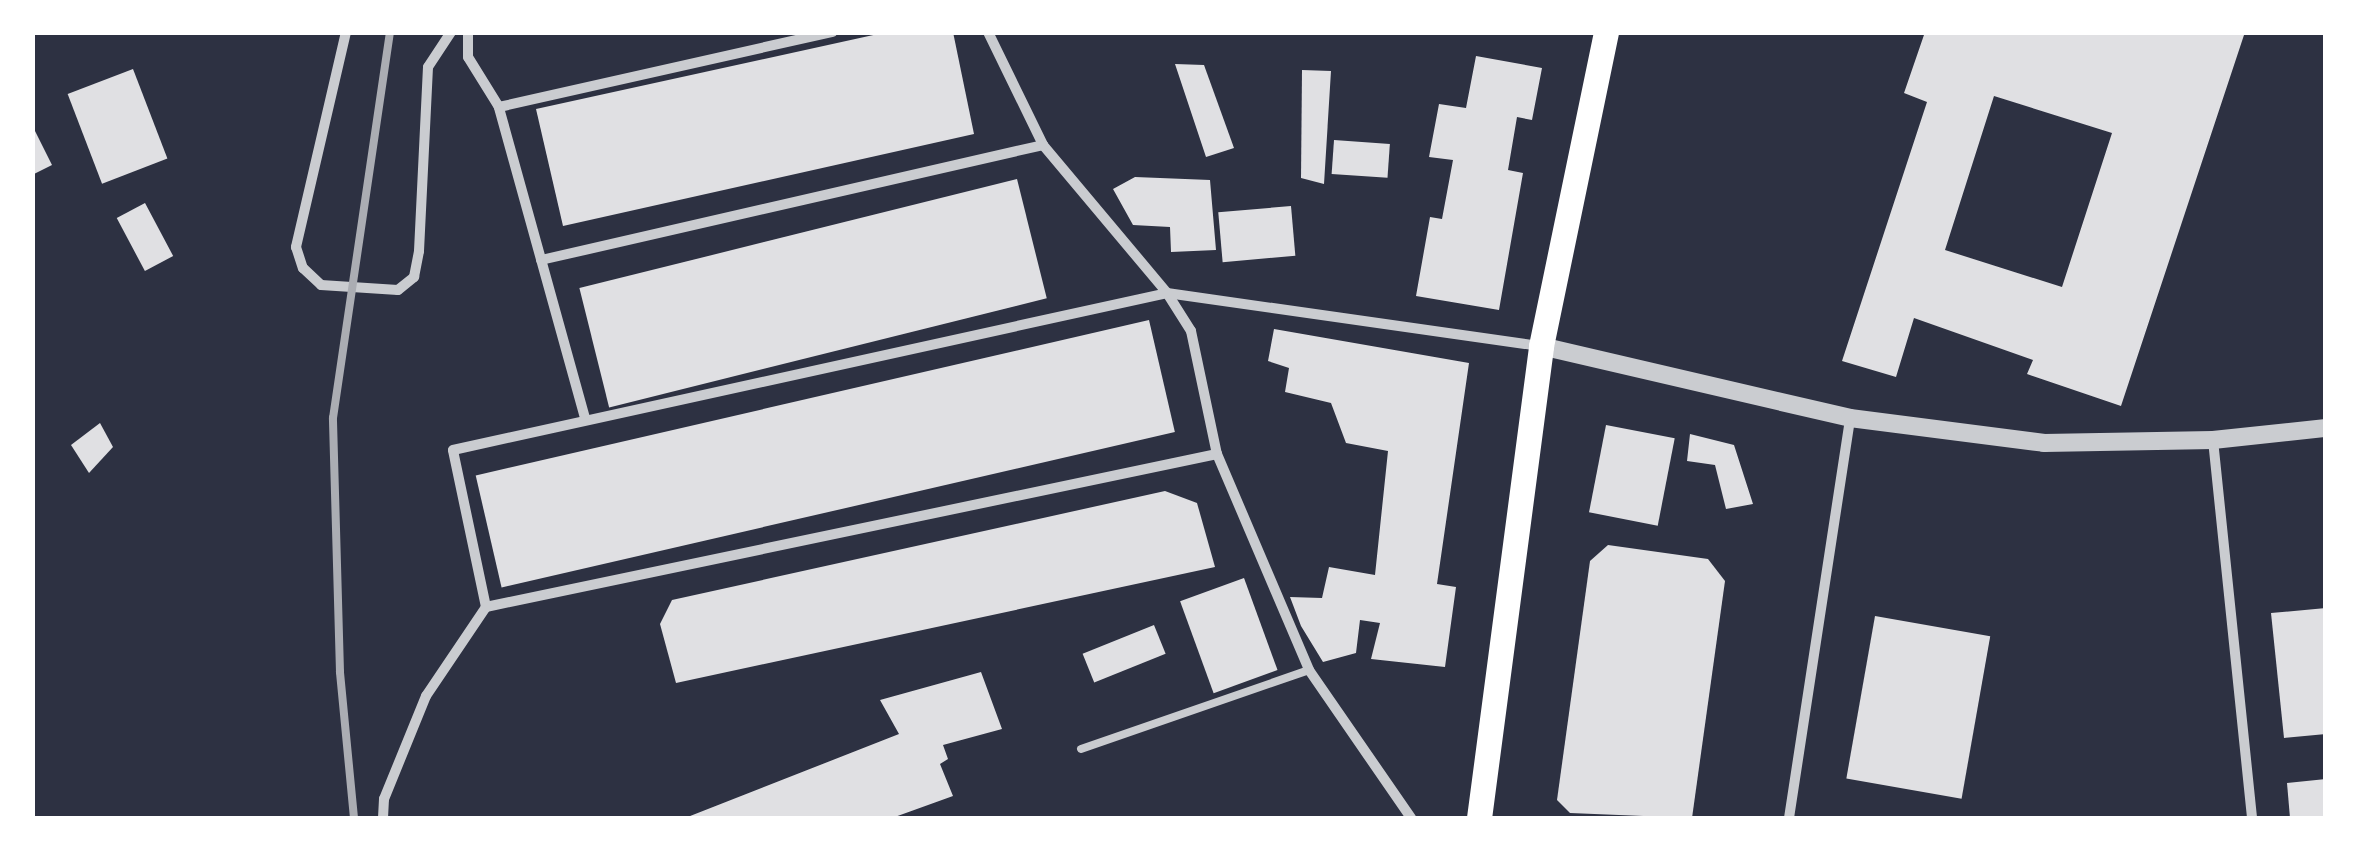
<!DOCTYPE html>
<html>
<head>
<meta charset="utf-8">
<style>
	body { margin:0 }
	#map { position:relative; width:2358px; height:851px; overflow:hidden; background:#2d3142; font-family:Roboto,sans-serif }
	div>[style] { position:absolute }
	.building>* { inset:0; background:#e0e0e3; transform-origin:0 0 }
	.service>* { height:8px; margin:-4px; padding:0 4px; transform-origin:4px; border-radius:4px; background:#caccd0 }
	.minor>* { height:10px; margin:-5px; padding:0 5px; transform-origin:5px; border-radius:5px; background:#caccd0 }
	.tertiary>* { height:18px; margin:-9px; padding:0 9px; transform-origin:9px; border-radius:9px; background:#caccd0 }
	.primary>* { height:25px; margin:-12.5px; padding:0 12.5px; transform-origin:12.5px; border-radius:12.5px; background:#fff }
	.rail>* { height:8px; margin:-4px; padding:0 4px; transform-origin:4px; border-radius:4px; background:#abadb3 }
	span { translate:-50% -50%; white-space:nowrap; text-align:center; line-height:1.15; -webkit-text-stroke:8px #fff; paint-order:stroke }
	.frame { position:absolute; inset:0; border:35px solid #fff; pointer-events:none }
</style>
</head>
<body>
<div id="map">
	<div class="building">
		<div style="clip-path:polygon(887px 32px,953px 32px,974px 134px,563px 226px,536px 109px)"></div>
		<div style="clip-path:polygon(evenodd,1925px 32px,2245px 32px,2121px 406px,2027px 374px,2033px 360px,1914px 318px,1896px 377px,1842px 361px,1927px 102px,1904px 93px,1925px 32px,1994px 96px,2112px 133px,2062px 287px,1945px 250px,1994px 96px)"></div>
		<div style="clip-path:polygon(1476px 56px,1542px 68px,1532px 120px,1517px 117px,1508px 170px,1523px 173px,1499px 310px,1416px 296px,1430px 217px,1442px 219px,1453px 160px,1429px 157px,1439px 104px,1466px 108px)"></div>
		<div style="clip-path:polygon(1175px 64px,1204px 65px,1234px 148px,1206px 157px)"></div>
		<div style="left:133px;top:69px;width:96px;height:70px;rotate:69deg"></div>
		<div style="clip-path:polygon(1302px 70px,1331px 71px,1324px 184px,1301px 178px)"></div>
		<div style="clip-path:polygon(32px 125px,52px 165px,32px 175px)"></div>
		<div style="left:1334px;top:140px;width:56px;height:34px;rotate:4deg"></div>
		<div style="clip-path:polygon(1135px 177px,1210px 180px,1216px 250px,1171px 252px,1170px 227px,1133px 225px,1113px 189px)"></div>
		<div style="left:1017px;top:179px;width:123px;height:451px;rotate:76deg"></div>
		<div style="left:145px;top:203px;width:60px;height:32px;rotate:62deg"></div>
		<div style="left:1291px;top:206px;width:50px;height:73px;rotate:85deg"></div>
		<div style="left:1149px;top:320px;width:115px;height:691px;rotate:77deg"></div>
		<div style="clip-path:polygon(1274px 329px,1469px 363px,1437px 584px,1456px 587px,1445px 667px,1371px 659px,1380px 623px,1360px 620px,1356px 653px,1323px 662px,1301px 626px,1290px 597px,1322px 598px,1329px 567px,1375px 575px,1388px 451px,1346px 443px,1331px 403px,1285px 392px,1289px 368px,1268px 361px)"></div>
		<div style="clip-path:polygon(100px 423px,113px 447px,89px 473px,71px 445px)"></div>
		<div style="left:1606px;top:425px;width:70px;height:89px;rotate:11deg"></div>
		<div style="clip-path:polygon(1690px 434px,1734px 445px,1753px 504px,1726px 509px,1715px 465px,1687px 461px)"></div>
		<div style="clip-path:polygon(1165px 491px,1197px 503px,1215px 567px,676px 683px,660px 624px,672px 600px)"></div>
		<div style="clip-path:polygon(1608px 545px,1708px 559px,1725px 581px,1692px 818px,1570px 813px,1557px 800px,1590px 561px)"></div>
		<div style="left:1244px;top:578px;width:98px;height:68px;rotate:70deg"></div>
		<div style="clip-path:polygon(2326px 608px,2326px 734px,2284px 738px,2271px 613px)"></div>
		<div style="left:1875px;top:616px;width:117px;height:165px;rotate:10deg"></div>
		<div style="left:1154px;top:625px;width:31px;height:77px;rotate:68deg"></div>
		<div style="clip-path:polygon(981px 672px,1002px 729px,943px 745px,948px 759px,940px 764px,953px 796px,892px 818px,685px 818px,899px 734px,880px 700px)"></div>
		<div style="clip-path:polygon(2326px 779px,2326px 818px,2290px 818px,2287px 783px)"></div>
	</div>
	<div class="service">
		<div style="left:1081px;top:749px;width:241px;rotate:-19.1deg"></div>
	</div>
	<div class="minor">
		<div style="left:346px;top:32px;width:221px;rotate:103.1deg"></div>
		<div style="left:296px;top:247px;width:22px;rotate:72deg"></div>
		<div style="left:303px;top:268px;width:25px;rotate:43deg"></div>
		<div style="left:321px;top:285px;width:77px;rotate:3.7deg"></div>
		<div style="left:398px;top:290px;width:21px;rotate:-39deg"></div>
		<div style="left:414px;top:277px;width:26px;rotate:-79deg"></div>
		<div style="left:419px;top:251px;width:184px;rotate:-87.2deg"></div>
		<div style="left:428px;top:67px;width:42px;rotate:-56.7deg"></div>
		<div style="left:468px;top:32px;width:25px;rotate:90deg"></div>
		<div style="left:468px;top:57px;width:59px;rotate:58.2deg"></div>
		<div style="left:988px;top:32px;width:126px;rotate:64deg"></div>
		<div style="left:1043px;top:145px;width:193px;rotate:50deg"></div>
		<div style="left:1167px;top:293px;width:45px;rotate:57.7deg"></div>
		<div style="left:1191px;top:331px;width:126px;rotate:78.1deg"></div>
		<div style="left:1217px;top:454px;width:235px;rotate:66.9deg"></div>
		<div style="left:1309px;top:670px;width:180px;rotate:55.4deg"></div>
		<div style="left:541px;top:260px;width:515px;rotate:-12.9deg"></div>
		<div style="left:585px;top:418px;width:323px;rotate:-105.5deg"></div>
		<div style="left:499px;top:107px;width:342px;rotate:-12.7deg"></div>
		<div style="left:2213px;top:440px;width:380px;rotate:84.1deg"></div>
		<div style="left:1217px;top:454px;width:747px;rotate:168.18deg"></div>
		<div style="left:486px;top:607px;width:160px;rotate:-101.9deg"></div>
		<div style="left:453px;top:450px;width:731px;rotate:-12.4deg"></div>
		<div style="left:1167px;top:293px;width:377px;rotate:8.1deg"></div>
		<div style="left:383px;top:818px;width:19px;rotate:-87deg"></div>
		<div style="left:384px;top:799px;width:111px;rotate:-67.8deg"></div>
		<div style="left:426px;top:696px;width:107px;rotate:-56deg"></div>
		<div style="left:1789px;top:818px;width:405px;rotate:-81.3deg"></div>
	</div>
	<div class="tertiary">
		<div style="left:1541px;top:346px;width:317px;rotate:13.1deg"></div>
		<div style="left:1850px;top:418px;width:196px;rotate:7.3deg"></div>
		<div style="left:2044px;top:443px;width:169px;rotate:-1deg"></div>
		<div style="left:2213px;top:440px;width:114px;rotate:-6.1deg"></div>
	</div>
	<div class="primary">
		<div style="left:1479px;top:818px;width:476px;rotate:-82.5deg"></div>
		<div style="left:1541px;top:346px;width:321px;rotate:-78.3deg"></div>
	</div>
	<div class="rail">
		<div style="left:354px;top:818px;width:147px;rotate:-95.5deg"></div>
		<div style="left:340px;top:672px;width:254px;rotate:-91.6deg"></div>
		<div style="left:333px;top:418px;width:390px;rotate:-81.6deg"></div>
	</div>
	<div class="frame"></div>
</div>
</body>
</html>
